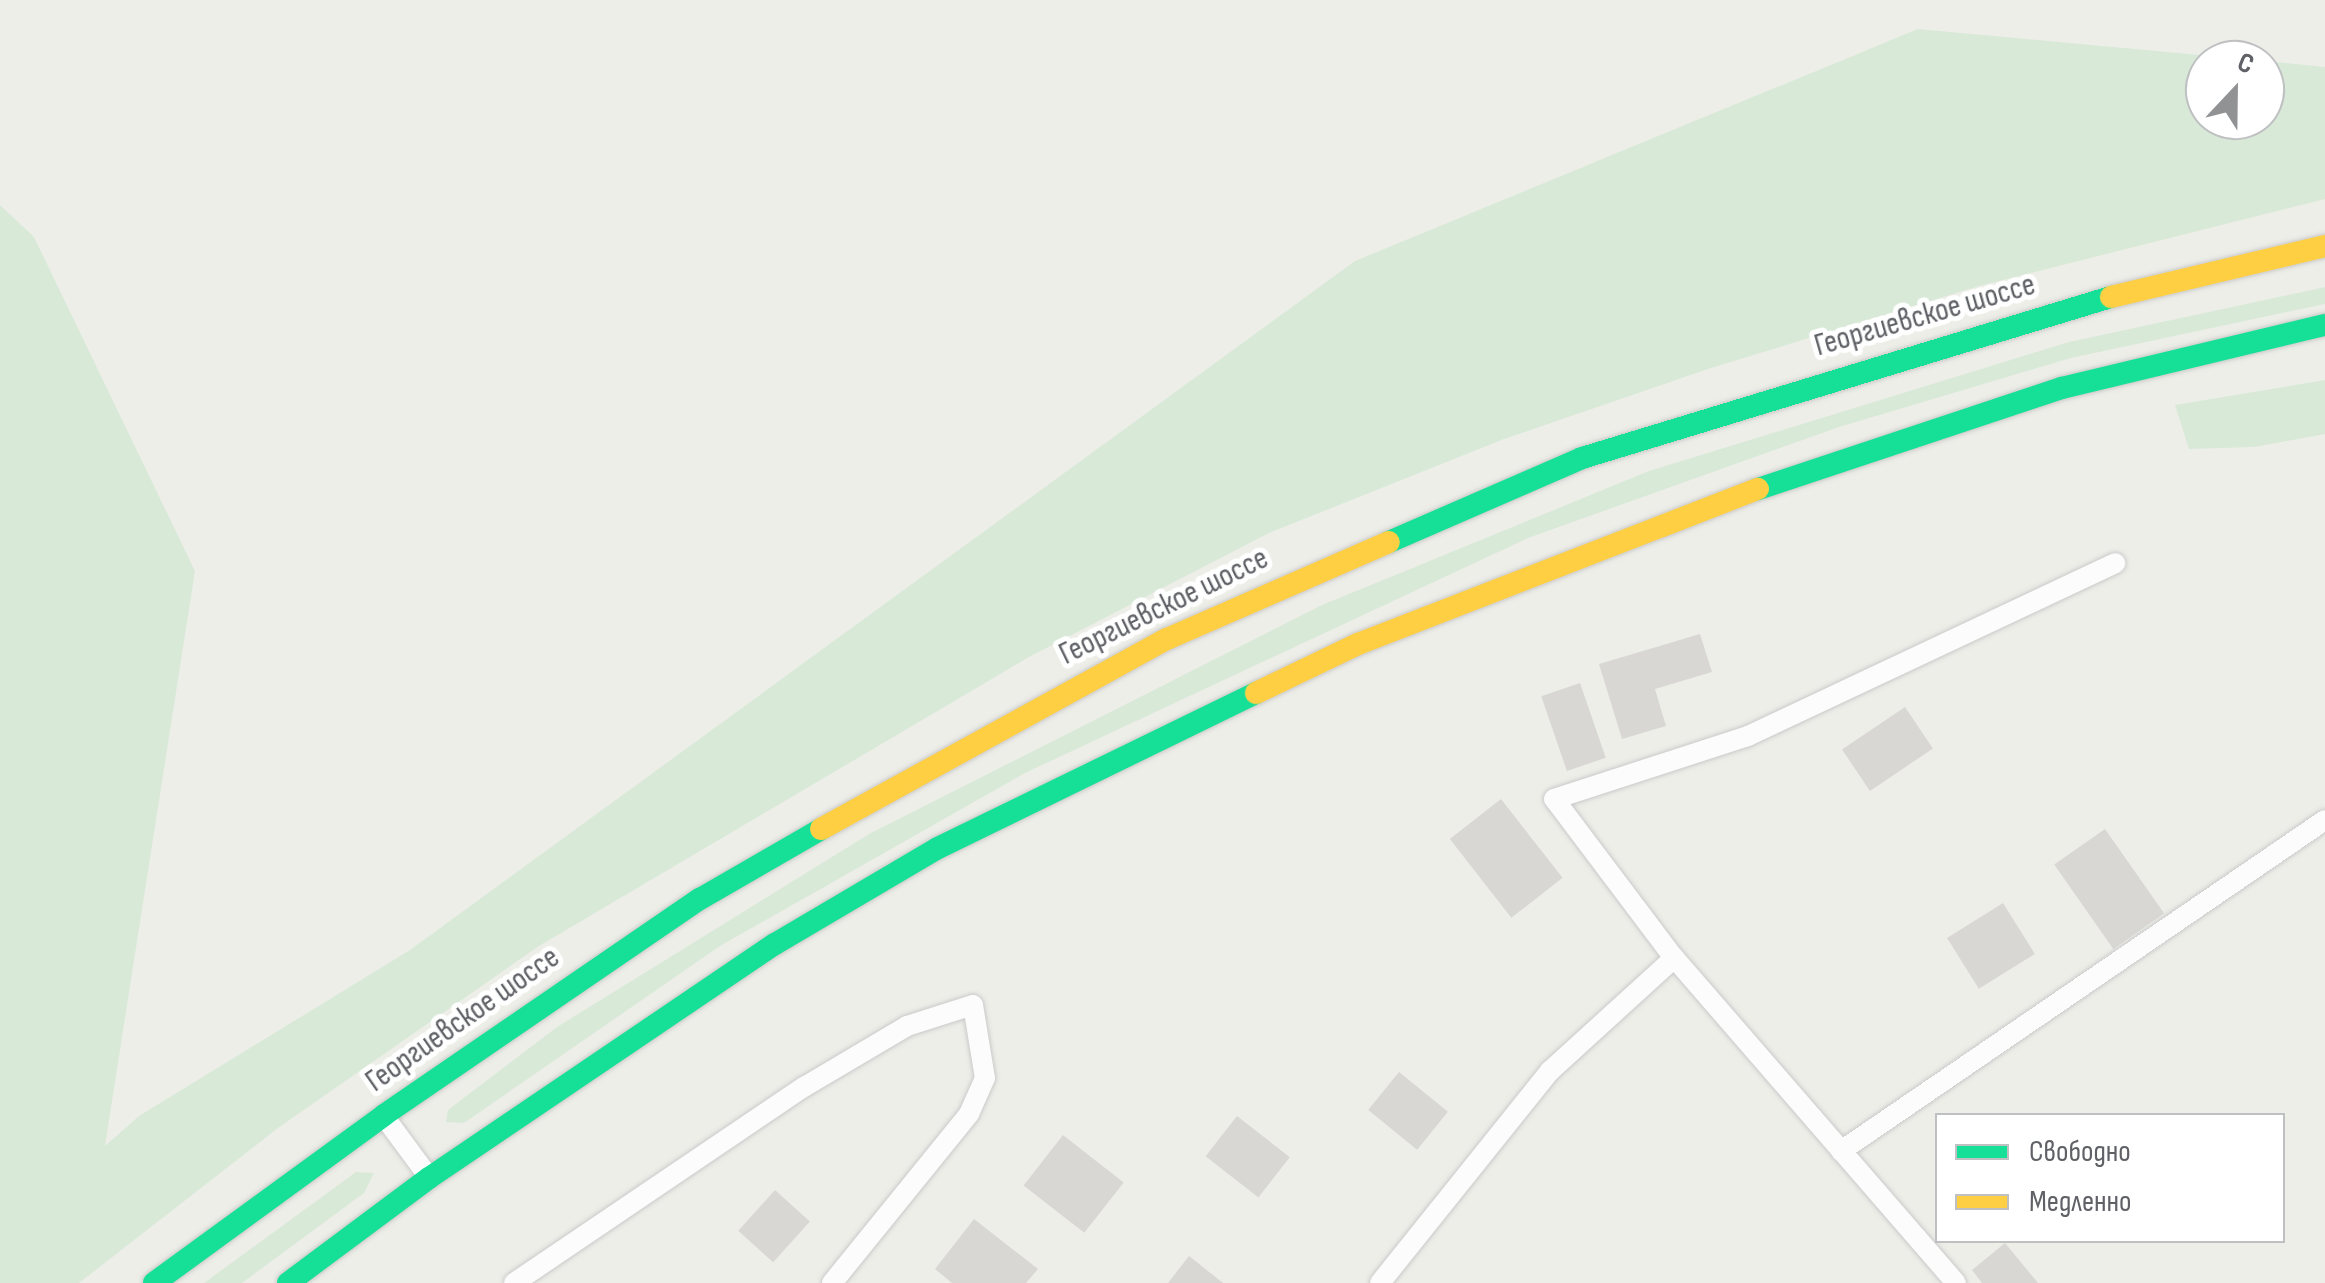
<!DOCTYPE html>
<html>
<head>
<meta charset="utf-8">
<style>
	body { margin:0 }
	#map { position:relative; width:2325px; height:1283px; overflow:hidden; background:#eeeee9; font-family:"Sofia Sans Condensed",sans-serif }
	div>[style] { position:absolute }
	.green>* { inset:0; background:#d8e9d8 }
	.building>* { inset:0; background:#d8d7d4; transform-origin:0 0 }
	.roads { filter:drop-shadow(0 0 2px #cacaca) drop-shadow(0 0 2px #cacaca) }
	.lane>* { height:20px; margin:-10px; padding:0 10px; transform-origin:10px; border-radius:10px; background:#fcfcfc }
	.fast>* { height:22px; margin:-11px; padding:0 11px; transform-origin:11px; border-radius:11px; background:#16e098 }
	.slow>* { height:22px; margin:-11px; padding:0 11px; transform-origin:11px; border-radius:11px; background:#ffcf43 }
	span { translate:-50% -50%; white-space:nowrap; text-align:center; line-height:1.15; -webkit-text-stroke:10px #fff; paint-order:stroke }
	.street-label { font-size:32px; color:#5f6166 }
	.legend { position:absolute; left:1935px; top:1113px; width:350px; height:130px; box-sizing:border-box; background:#fff; border:2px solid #bfc0c2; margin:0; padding:12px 18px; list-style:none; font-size:30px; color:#5f6166 }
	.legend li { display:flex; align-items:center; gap:20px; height:50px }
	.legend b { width:50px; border:2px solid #bfc0c2 }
	.north { position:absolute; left:2185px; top:40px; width:100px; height:100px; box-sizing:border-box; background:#fff; border:2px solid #bfc0c2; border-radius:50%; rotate:22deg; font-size:28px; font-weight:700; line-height:40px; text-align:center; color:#5f6166 }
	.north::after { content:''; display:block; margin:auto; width:35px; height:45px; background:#919294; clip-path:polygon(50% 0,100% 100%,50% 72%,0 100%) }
</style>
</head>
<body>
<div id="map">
	<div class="green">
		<div style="clip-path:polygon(1918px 29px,2254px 60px,2205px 60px,2205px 120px,2265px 120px,2265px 61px,2325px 67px,2325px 199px,1979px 286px,1711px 368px,1504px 439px,1269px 533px,1029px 657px,539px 946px,278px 1128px,79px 1283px,0 1283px,0 205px,34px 237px,195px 571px,105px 1146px,139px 1116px,410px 950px,1355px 261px)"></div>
		<div style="clip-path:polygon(2325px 287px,2325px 304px,2071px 358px,1839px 427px,1528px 538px,1025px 773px,720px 946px,464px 1123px,446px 1122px,448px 1110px,557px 1027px,869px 834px,1322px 605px,1649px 471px,2069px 342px)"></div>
		<div style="clip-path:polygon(2325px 380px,2325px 434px,2254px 447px,2189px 449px,2175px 405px)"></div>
		<div style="clip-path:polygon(356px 1172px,374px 1173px,364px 1193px,242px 1283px,204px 1283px)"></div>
	</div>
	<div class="building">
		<div style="clip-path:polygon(1700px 634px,1712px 672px,1655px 689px,1666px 726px,1622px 739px,1599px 664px)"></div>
		<div style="left:1580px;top:683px;width:79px;height:41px;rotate:71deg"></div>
		<div style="left:1905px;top:707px;width:50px;height:76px;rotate:56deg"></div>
		<div style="left:1501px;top:799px;width:100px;height:65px;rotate:52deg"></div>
		<div style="left:2105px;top:829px;width:103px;height:62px;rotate:55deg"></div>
		<div style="left:2003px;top:903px;width:60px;height:66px;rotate:58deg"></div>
		<div style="left:1399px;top:1072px;width:63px;height:49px;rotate:39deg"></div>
		<div style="left:1237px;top:1116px;width:67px;height:51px;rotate:38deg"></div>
		<div style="left:1063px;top:1135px;width:77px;height:64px;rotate:38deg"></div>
		<div style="left:775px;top:1190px;width:47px;height:55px;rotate:42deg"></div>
		<div style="clip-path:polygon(974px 1219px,1038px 1269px,1026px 1283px,952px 1283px,935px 1269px)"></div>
		<div style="clip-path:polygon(2005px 1243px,2038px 1283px,1982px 1283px,1972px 1270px)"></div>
		<div style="clip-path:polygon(1189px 1256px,1223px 1283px,1168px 1283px)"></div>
	</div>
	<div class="roads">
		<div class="lane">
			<div style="left:386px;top:1119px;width:71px;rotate:53.6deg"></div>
			<div style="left:1841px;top:1151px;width:586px;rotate:-34.37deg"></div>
			<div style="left:514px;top:1283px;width:350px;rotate:-34.1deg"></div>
			<div style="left:804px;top:1087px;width:120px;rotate:-30.6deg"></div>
			<div style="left:907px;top:1026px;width:69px;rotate:-17.7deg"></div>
			<div style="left:973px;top:1005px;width:74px;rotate:80.7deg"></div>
			<div style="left:985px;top:1078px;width:39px;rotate:114deg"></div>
			<div style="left:969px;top:1114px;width:218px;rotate:129deg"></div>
			<div style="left:1380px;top:1283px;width:272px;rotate:-51.3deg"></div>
			<div style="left:1550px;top:1071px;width:168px;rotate:-42.3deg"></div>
			<div style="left:1956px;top:1283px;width:430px;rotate:-130.9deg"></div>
			<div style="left:1674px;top:958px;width:199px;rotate:-127deg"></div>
			<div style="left:1554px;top:799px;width:204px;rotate:-18deg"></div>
			<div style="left:1748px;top:736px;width:406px;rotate:-25.2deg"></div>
		</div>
		<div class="fast">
			<div style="left:1758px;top:489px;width:320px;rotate:-18.4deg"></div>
			<div style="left:2062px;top:388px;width:270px;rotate:-13.5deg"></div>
			<div style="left:1389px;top:542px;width:210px;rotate:-23.5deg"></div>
			<div style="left:1582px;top:458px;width:553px;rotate:-16.93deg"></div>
			<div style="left:154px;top:1283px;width:285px;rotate:-36.1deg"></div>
			<div style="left:384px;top:1115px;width:383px;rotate:-34.4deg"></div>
			<div style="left:700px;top:899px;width:140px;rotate:-30deg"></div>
			<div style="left:288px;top:1283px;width:176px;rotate:-36.7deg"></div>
			<div style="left:429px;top:1178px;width:418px;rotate:-34.1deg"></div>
			<div style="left:775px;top:944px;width:189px;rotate:-30.5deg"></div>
			<div style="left:938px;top:848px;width:354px;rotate:-26deg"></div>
		</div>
		<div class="slow">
			<div style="left:2111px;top:297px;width:220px;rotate:-13.4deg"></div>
			<div style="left:1256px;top:693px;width:113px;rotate:-25.7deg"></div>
			<div style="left:1358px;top:644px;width:429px;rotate:-21.2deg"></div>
			<div style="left:821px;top:829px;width:395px;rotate:-28.8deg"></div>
			<div style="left:1167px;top:639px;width:242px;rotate:-23.6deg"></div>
		</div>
	</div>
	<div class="street-label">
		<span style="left:1925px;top:316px;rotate:-16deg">Георгиевское шоссе</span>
		<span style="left:1164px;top:607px;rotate:-26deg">Георгиевское шоссе</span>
		<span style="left:463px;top:1020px;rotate:-35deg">Георгиевское шоссе</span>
	</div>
	<ul class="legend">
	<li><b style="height:12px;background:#16e098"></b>Свободно</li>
	<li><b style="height:12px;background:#ffcf43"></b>Медленно</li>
	</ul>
	<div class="north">С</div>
</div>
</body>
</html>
